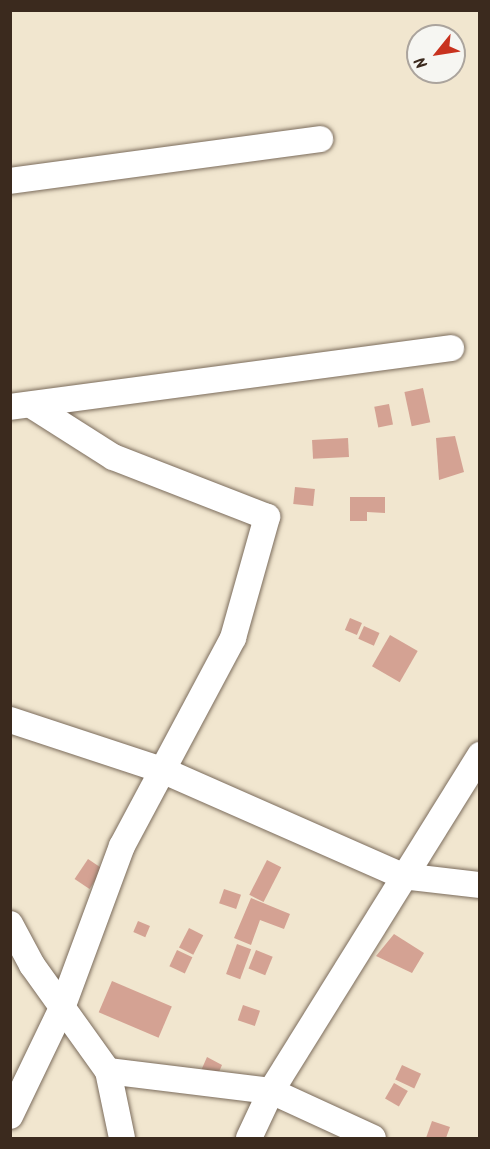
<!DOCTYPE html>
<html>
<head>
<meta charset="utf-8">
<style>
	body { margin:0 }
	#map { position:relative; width:490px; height:1149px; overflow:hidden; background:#f1e6cf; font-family:Kalam,sans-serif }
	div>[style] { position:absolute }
	.building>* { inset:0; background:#d4a293; transform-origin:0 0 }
	.roads { filter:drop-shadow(0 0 2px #7b6c5c) drop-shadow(0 0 2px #7b6c5c) }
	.minor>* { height:26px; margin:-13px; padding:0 13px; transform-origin:13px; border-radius:13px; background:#fff }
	span { translate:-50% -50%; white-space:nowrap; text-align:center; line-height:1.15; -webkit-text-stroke:6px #f6f6f2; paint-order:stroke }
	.frame { position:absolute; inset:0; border:12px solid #3b2a1e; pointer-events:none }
	.north { position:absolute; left:406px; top:24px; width:60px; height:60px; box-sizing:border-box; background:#f6f6f2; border:2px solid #aba49d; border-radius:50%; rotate:240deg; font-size:16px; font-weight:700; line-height:24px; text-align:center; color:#3b2a1e }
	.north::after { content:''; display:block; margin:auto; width:21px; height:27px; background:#c8321e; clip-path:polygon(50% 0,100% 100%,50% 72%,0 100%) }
</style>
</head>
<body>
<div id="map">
	<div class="building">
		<div style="left:423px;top:388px;width:35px;height:19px;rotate:78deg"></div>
		<div style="left:389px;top:404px;width:21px;height:15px;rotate:79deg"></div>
		<div style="clip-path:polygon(455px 436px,464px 472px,439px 480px,436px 438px)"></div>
		<div style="left:348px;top:438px;width:19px;height:36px;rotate:87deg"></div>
		<div style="left:295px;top:487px;width:20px;height:17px;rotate:6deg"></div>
		<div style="clip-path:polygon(350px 497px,385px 497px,385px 513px,367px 512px,367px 521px,350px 521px)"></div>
		<div style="left:350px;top:618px;width:13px;height:13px;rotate:23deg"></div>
		<div style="left:364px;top:626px;width:17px;height:14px;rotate:24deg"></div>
		<div style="left:390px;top:635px;width:32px;height:36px;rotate:30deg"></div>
		<div style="left:88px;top:859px;width:18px;height:24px;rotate:34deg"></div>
		<div style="left:267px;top:860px;width:16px;height:39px;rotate:27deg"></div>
		<div style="left:224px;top:889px;width:18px;height:15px;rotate:19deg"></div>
		<div style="clip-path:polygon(251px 898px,290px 914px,284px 929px,260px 920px,251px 945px,234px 938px)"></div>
		<div style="left:138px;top:921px;width:13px;height:12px;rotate:23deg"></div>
		<div style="left:189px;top:928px;width:16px;height:22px;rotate:27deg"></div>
		<div style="clip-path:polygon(394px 934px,424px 953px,412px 973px,376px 956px)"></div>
		<div style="left:237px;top:944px;width:15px;height:32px;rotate:20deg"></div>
		<div style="left:177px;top:950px;width:17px;height:18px;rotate:25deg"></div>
		<div style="left:256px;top:950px;width:18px;height:20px;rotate:22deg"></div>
		<div style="left:112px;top:981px;width:65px;height:34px;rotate:23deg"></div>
		<div style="left:243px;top:1005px;width:18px;height:16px;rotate:19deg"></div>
		<div style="clip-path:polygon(207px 1057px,222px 1065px,215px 1081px,200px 1073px)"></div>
		<div style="left:402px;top:1065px;width:21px;height:16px;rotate:25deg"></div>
		<div style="left:394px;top:1083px;width:16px;height:18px;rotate:30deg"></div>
		<div style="clip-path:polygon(432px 1121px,450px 1127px,446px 1138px,426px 1138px)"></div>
	</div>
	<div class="roads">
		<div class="minor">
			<div style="left:10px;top:181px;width:313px;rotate:-7.7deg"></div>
			<div style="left:10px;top:407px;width:445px;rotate:-7.6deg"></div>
			<div style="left:10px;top:720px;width:160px;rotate:18.2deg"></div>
			<div style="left:162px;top:770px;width:262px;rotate:23.8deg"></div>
			<div style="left:402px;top:876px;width:79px;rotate:6.6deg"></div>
			<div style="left:10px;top:924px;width:47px;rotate:61.8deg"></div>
			<div style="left:32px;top:965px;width:130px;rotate:54.4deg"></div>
			<div style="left:108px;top:1071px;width:68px;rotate:78.2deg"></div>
			<div style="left:108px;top:1071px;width:164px;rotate:7deg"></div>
			<div style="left:271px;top:1091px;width:112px;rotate:24.7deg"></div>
			<div style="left:10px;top:1116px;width:120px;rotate:-64.3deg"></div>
			<div style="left:62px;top:1008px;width:173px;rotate:-69.7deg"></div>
			<div style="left:122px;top:846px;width:236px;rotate:-61.9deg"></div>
			<div style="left:233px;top:638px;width:126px;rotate:-74.3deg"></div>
			<div style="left:267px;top:517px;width:165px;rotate:-158.7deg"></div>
			<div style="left:113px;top:457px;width:97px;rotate:-147.6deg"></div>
			<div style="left:249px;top:1138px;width:52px;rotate:-64.9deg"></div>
			<div style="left:271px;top:1091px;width:396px;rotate:-58.1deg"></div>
		</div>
	</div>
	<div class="frame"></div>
	<div class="north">N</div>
</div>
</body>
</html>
